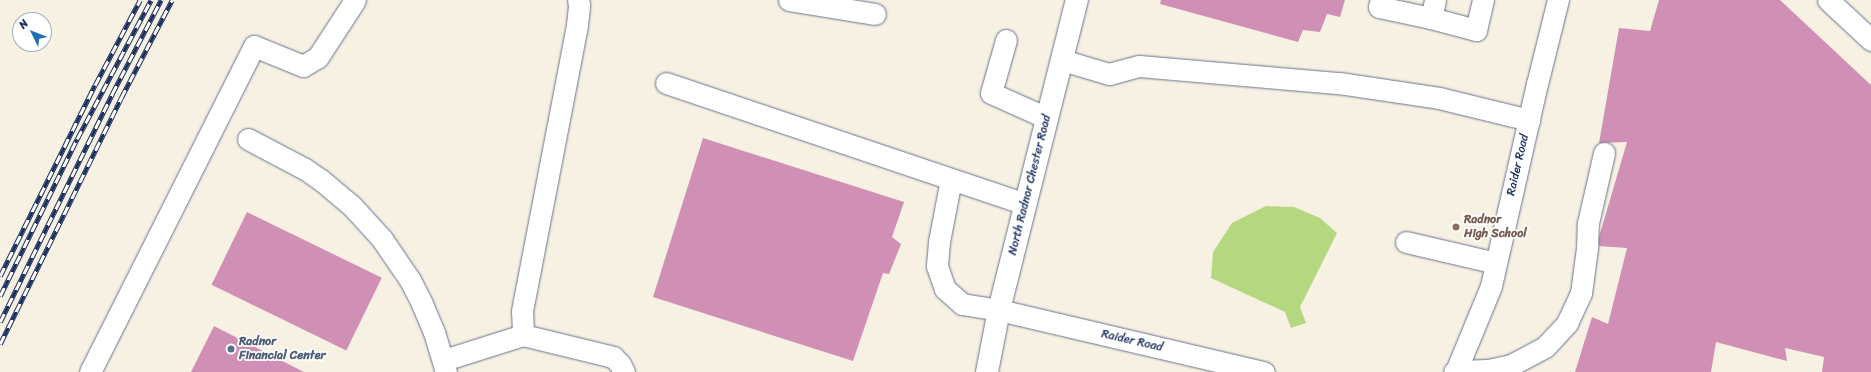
<!DOCTYPE html>
<html>
<head>
<meta charset="utf-8">
<style>
	body { margin:0 }
	#map { position:relative; width:1871px; height:372px; overflow:hidden; background:#f7f1e3; font-family:Sriracha,sans-serif }
	div>[style] { position:absolute }
	.green>* { inset:0; background:#b5d77f }
	.building>* { inset:0; background:#d090b5; transform-origin:0 0 }
	.roads { filter:drop-shadow(0 0 1px #68738d) drop-shadow(0 0 1px #68738d) }
	.minor>* { height:21px; margin:-10.5px; padding:0 10.5px; transform-origin:10.5px; border-radius:10.5px; background:#fff }
	.major>* { height:22px; margin:-11px; padding:0 11px; transform-origin:11px; border-radius:11px; background:#fff }
	.rail>* { height:4.5px; margin-top:-2.25px; transform-origin:0; background:repeating-linear-gradient(90deg,#fff 0 9px,#1b2f5e 0 18px); box-sizing:border-box; border-block:1px solid #1b2f5e }
	.dots>* { width:11px; height:11px; translate:-50% -50%; box-sizing:border-box; border:2px solid #fff; border-radius:50% }
	span { translate:-50% -50%; white-space:nowrap; text-align:center; line-height:1.15; -webkit-text-stroke:3.5px #fff; paint-order:stroke }
	.street-label { font-size:12px; color:#1b2f5e }
	.education-label { font-size:12px; color:#785e54; font-weight:700 }
	.left { translate:0 -50%; text-align:left }
	.service-label { font-size:12px; color:#4e5e75; font-weight:700 }
	.north { position:absolute; left:12px; top:12px; width:40px; height:40px; box-sizing:border-box; background:#fff; border:1px solid #a4acbf; border-radius:50%; rotate:313deg; font-size:11px; font-weight:700; line-height:16px; text-align:center; color:#1b2f5e }
	.north::after { content:''; display:block; margin:auto; width:14px; height:18px; background:#1f6fb2; clip-path:polygon(50% 0,100% 100%,50% 72%,0 100%) }
</style>
</head>
<body>
<div id="map">
	<div class="green">
		<div style="clip-path:polygon(1266px 206px,1294px 207px,1320px 218px,1337px 233px,1300px 307px,1306px 323px,1291px 328px,1285px 312px,1211px 278px,1213px 252px,1232px 223px)"></div>
	</div>
	<div class="building">
		<div style="clip-path:polygon(1161px 0,1345px 0,1340px 17px,1327px 14px,1320px 32px,1303px 30px,1298px 42px,1160px 4px)"></div>
		<div style="clip-path:polygon(1659px 0,1780px 0,1871px 85px,1871px 372px,1822px 372px,1824px 357px,1785px 348px,1787px 361px,1716px 342px,1711px 372px,1575px 372px,1592px 317px,1608px 324px,1627px 248px,1599px 246px,1599px 237px,1627px 142px,1599px 143px,1619px 28px,1650px 31px)"></div>
		<div style="clip-path:polygon(703px 138px,904px 202px,892px 237px,901px 244px,889px 274px,883px 273px,853px 361px,653px 297px)"></div>
		<div style="left:247px;top:212px;width:150px;height:81px;rotate:26deg"></div>
		<div style="clip-path:polygon(214px 326px,304px 372px,191px 372px)"></div>
	</div>
	<div class="roads">
		<div class="minor">
			<div style="left:789px;top:0;width:87px;rotate:9.2deg"></div>
			<div style="left:1381px;top:0;width:7px;rotate:106deg"></div>
			<div style="left:1379px;top:7px;width:53px;rotate:11.9deg"></div>
			<div style="left:1431px;top:18px;width:18px;rotate:-77deg"></div>
			<div style="left:1828px;top:0;width:59px;rotate:42.9deg"></div>
			<div style="left:1431px;top:18px;width:47px;rotate:14.9deg"></div>
			<div style="left:1476px;top:30px;width:31px;rotate:-77deg"></div>
			<div style="left:1006px;top:40px;width:55px;rotate:105.8deg"></div>
			<div style="left:991px;top:93px;width:61px;rotate:24.1deg"></div>
			<div style="left:1062px;top:60px;width:49px;rotate:16.6deg"></div>
			<div style="left:1109px;top:74px;width:31px;rotate:-15deg"></div>
			<div style="left:1139px;top:66px;width:201px;rotate:4.9deg"></div>
			<div style="left:1339px;top:83px;width:101px;rotate:8.5deg"></div>
			<div style="left:1439px;top:98px;width:93px;rotate:13.7deg"></div>
			<div style="left:666px;top:83px;width:379px;rotate:18.6deg"></div>
			<div style="left:248px;top:139px;width:64px;rotate:27.8deg"></div>
			<div style="left:305px;top:169px;width:19px;rotate:35deg"></div>
			<div style="left:321px;top:180px;width:40px;rotate:40deg"></div>
			<div style="left:352px;top:206px;width:45px;rotate:47.7deg"></div>
			<div style="left:382px;top:239px;width:50px;rotate:55.7deg"></div>
			<div style="left:410px;top:280px;width:27px;rotate:63deg"></div>
			<div style="left:422px;top:304px;width:30px;rotate:67deg"></div>
			<div style="left:434px;top:332px;width:42px;rotate:73.3deg"></div>
			<div style="left:951px;top:179px;width:64px;rotate:100.8deg"></div>
			<div style="left:939px;top:242px;width:24px;rotate:95deg"></div>
			<div style="left:937px;top:266px;width:24px;rotate:71deg"></div>
			<div style="left:945px;top:289px;width:23px;rotate:41deg"></div>
			<div style="left:962px;top:304px;width:37px;rotate:9deg"></div>
			<div style="left:999px;top:310px;width:272px;rotate:13.2deg"></div>
			<div style="left:1406px;top:242px;width:92px;rotate:13.1deg"></div>
			<div style="left:523px;top:335px;width:93px;rotate:13.7deg"></div>
			<div style="left:613px;top:357px;width:10px;rotate:45deg"></div>
			<div style="left:620px;top:364px;width:9px;rotate:63deg"></div>
			<div style="left:444px;top:360px;width:83px;rotate:-17.6deg"></div>
			<div style="left:523px;top:335px;width:24px;rotate:-92deg"></div>
			<div style="left:522px;top:311px;width:291px;rotate:-79.1deg"></div>
			<div style="left:577px;top:25px;width:20px;rotate:-84deg"></div>
			<div style="left:579px;top:5px;width:5px;rotate:-101deg"></div>
			<div style="left:1456px;top:371px;width:32px;rotate:-2deg"></div>
			<div style="left:1488px;top:370px;width:24px;rotate:-12deg"></div>
			<div style="left:1511px;top:365px;width:38px;rotate:-28deg"></div>
			<div style="left:1545px;top:347px;width:33px;rotate:-47deg"></div>
			<div style="left:1567px;top:323px;width:33px;rotate:-65deg"></div>
			<div style="left:1581px;top:293px;width:45px;rotate:-82.4deg"></div>
			<div style="left:1587px;top:248px;width:25px;rotate:-88deg"></div>
			<div style="left:1588px;top:223px;width:72px;rotate:-77.1deg"></div>
			<div style="left:90px;top:372px;width:365px;rotate:-63.3deg"></div>
			<div style="left:254px;top:46px;width:53px;rotate:22.2deg"></div>
			<div style="left:303px;top:66px;width:17px;rotate:-31deg"></div>
			<div style="left:318px;top:57px;width:68px;rotate:-57deg"></div>
			<div style="left:1454px;top:372px;width:2px;rotate:-27deg"></div>
			<div style="left:1456px;top:371px;width:92px;rotate:-67.6deg"></div>
			<div style="left:1491px;top:286px;width:207px;rotate:-77.2deg"></div>
			<div style="left:1537px;top:84px;width:87px;rotate:-76deg"></div>
		</div>
		<div class="major">
			<div style="left:987px;top:372px;width:63px;rotate:-79deg"></div>
			<div style="left:999px;top:310px;width:320px;rotate:-75.9deg"></div>
		</div>
	</div>
	<div class="rail">
		<div style="left:0;top:276px;width:213px;rotate:-63.6deg"></div>
		<div style="left:95px;top:85px;width:96px;rotate:-62.1deg"></div>
		<div style="left:0;top:296px;width:175px;rotate:-63.9deg"></div>
		<div style="left:77px;top:139px;width:157px;rotate:-62deg"></div>
		<div style="left:0;top:322px;width:254px;rotate:-63.8deg"></div>
		<div style="left:112px;top:94px;width:106px;rotate:-62.5deg"></div>
		<div style="left:0;top:344px;width:274px;rotate:-63.8deg"></div>
		<div style="left:121px;top:98px;width:110px;rotate:-62.5deg"></div>
	</div>
	<div class="dots">
		<div style="left:1456px;top:227px;background:#8d6e63"></div>
		<div style="left:231px;top:349px;background:#5c6f8a"></div>
	</div>
	<div class="street-label">
		<span style="left:1518px;top:165px;rotate:-77deg">Raider Road</span>
		<span style="left:1030px;top:185px;rotate:-76deg">North Radnor Chester Road</span>
		<span style="left:1132px;top:341px;rotate:13deg">Raider Road</span>
	</div>
	<div class="education-label">
		<span class="left" style="left:1464px;top:227px">Radnor<br>High School</span>
	</div>
	<div class="service-label">
		<span class="left" style="left:239px;top:349px">Radnor<br>Financial Center</span>
	</div>
	<div class="north">N</div>
</div>
</body>
</html>
